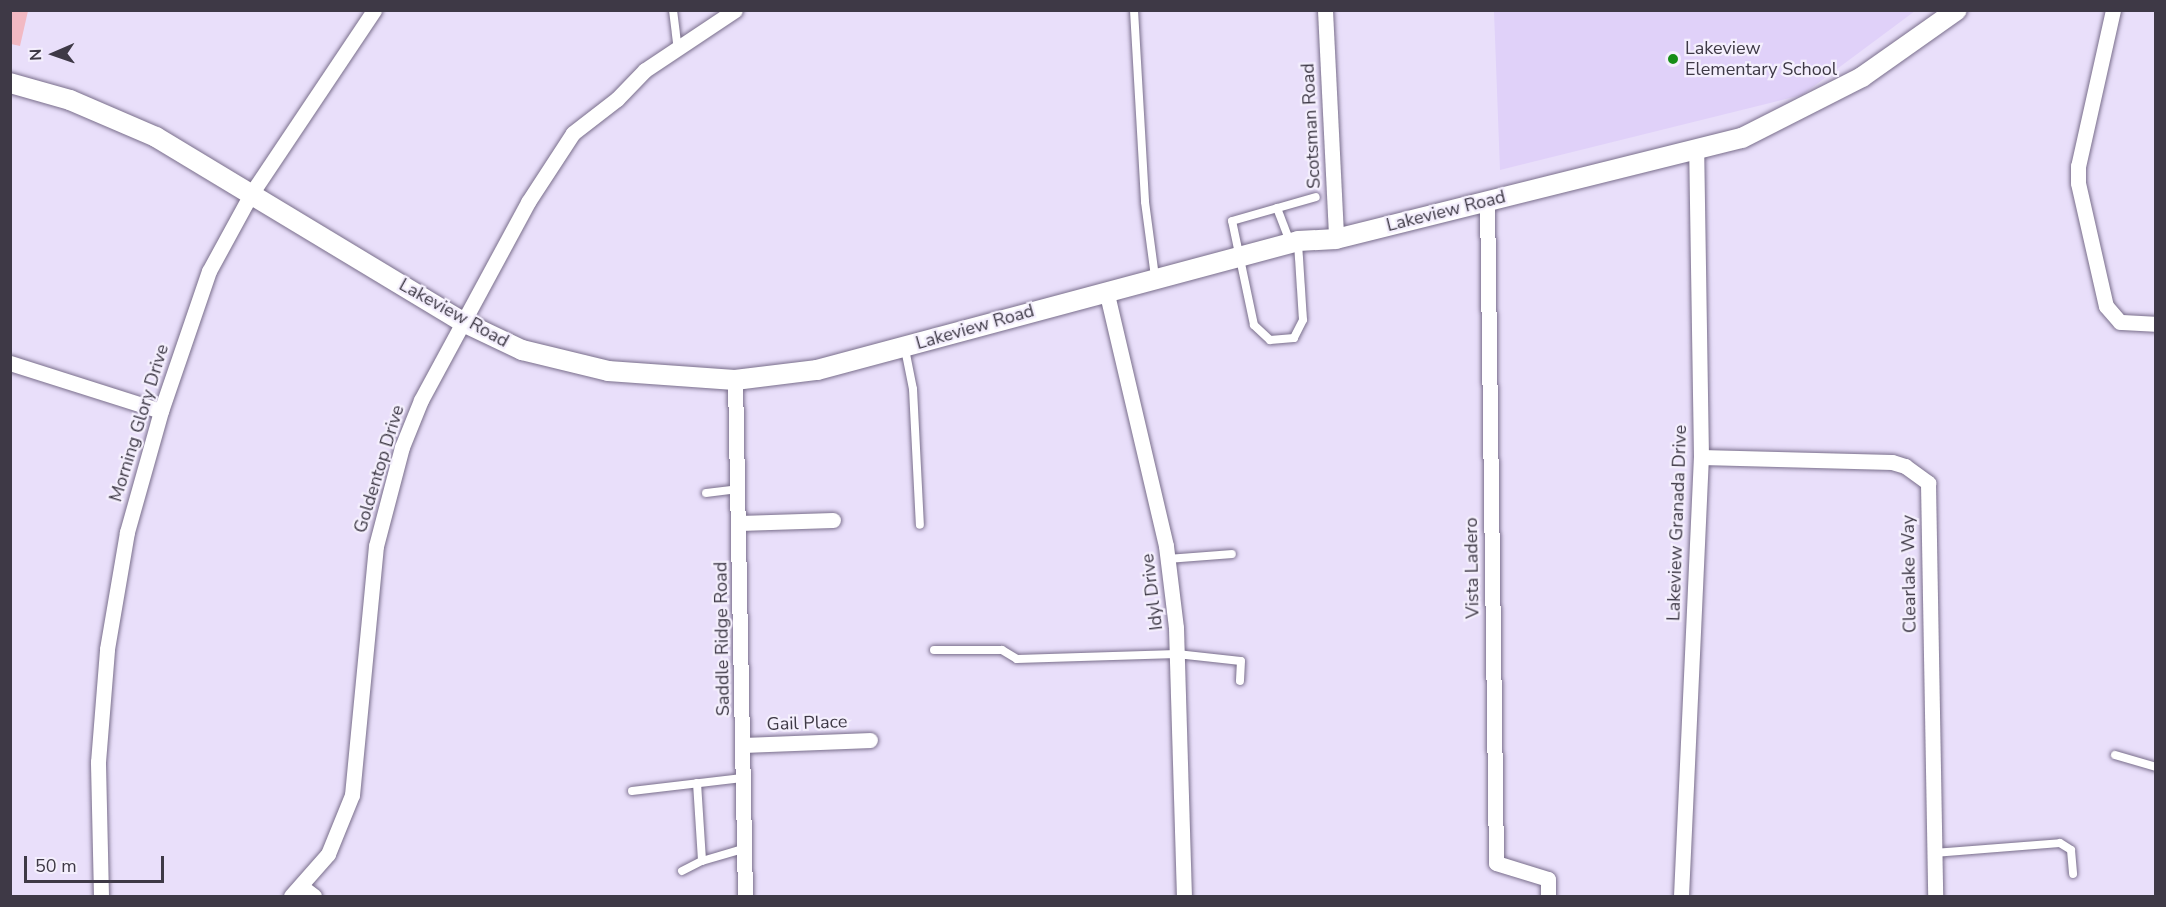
<!DOCTYPE html>
<html>
<head>
<meta charset="utf-8">
<style>
	body { margin:0 }
	#map { position:relative; width:2166px; height:907px; overflow:hidden; background:#e9dffa; font-family:"Nunito Sans",sans-serif }
	div>[style] { position:absolute }
	.built>* { inset:0; background:#e0d1f9 }
	.green>* { inset:0; background:#f2b9c3 }
	.roads { filter:drop-shadow(0 0 2px #796e8b) drop-shadow(0 0 2px #796e8b) }
	.service>* { height:8px; margin:-4px; padding:0 4px; transform-origin:4px; border-radius:4px; background:#fff }
	.minor>* { height:15px; margin:-7.5px; padding:0 7.5px; transform-origin:7.5px; border-radius:7.5px; background:#fff }
	.tertiary>* { height:20px; margin:-10px; padding:0 10px; transform-origin:10px; border-radius:10px; background:#fff }
	.dots>* { width:16px; height:16px; translate:-50% -50%; box-sizing:border-box; border:3px solid #f4effd; border-radius:50% }
	span { translate:-50% -50%; white-space:nowrap; text-align:center; line-height:1.15; -webkit-text-stroke:4.5px #f4effd; paint-order:stroke }
	.poi-label { font-size:18px; color:#3e3946 }
	.left { translate:0 -50%; text-align:left }
	.street-label { font-size:18px; color:#3e3946 }
	.frame { position:absolute; inset:0; border:12px solid #3e3946; pointer-events:none }
	.north { position:absolute; left:24px; top:24px; width:60px; height:60px; -webkit-text-stroke:4px #f4effd; paint-order:stroke; rotate:268deg; font-size:16px; font-weight:700; line-height:24px; text-align:center; color:#3e3946 }
	.north::after { content:''; display:block; margin:auto; width:21px; height:27px; background:#3e3946; clip-path:polygon(50% 0,100% 100%,50% 72%,0 100%) }
	.scale { position:absolute; left:24px; top:856px; width:140px; height:27px; box-sizing:border-box; border:3px solid #3e3946; border-top:0; padding-left:8px; font-size:18px; line-height:21px; white-space:nowrap; color:#3e3946; -webkit-text-stroke:4px #f4effd; paint-order:stroke }
</style>
</head>
<body>
<div id="map">
	<div class="built">
		<div style="clip-path:polygon(1494px 11px,1494px 10px,1915px 11px,1802px 95px,1500px 170px)"></div>
	</div>
	<div class="green">
		<div style="clip-path:polygon(11px 10px,28px 11px,20px 46px,11px 44px)"></div>
	</div>
	<div class="roads">
		<div class="service">
			<div style="left:673px;top:10px;width:38px;rotate:83deg"></div>
			<div style="left:1134px;top:10px;width:192px;rotate:86.7deg"></div>
			<div style="left:1145px;top:202px;width:76px;rotate:82.4deg"></div>
			<div style="left:1277px;top:208px;width:36px;rotate:69deg"></div>
			<div style="left:1298px;top:243px;width:77px;rotate:86.3deg"></div>
			<div style="left:1303px;top:320px;width:20px;rotate:117deg"></div>
			<div style="left:1294px;top:338px;width:24px;rotate:175deg"></div>
			<div style="left:1270px;top:340px;width:22px;rotate:-137deg"></div>
			<div style="left:1254px;top:325px;width:106px;rotate:-101.9deg"></div>
			<div style="left:1232px;top:221px;width:87px;rotate:-15.9deg"></div>
			<div style="left:905px;top:349px;width:41px;rotate:78.7deg"></div>
			<div style="left:913px;top:389px;width:136px;rotate:87.1deg"></div>
			<div style="left:706px;top:493px;width:32px;rotate:-7deg"></div>
			<div style="left:1168px;top:559px;width:64px;rotate:-4.5deg"></div>
			<div style="left:934px;top:650px;width:68px"></div>
			<div style="left:1002px;top:650px;width:17px;rotate:31deg"></div>
			<div style="left:1017px;top:659px;width:160px;rotate:-1.8deg"></div>
			<div style="left:1177px;top:654px;width:64px;rotate:6.2deg"></div>
			<div style="left:1241px;top:661px;width:20px;rotate:93deg"></div>
			<div style="left:2115px;top:755px;width:43px;rotate:16.3deg"></div>
			<div style="left:697px;top:783px;width:78px;rotate:86.3deg"></div>
			<div style="left:702px;top:861px;width:43px;rotate:-16.3deg"></div>
			<div style="left:632px;top:791px;width:111px;rotate:-6.7deg"></div>
			<div style="left:1934px;top:853px;width:126px;rotate:-4.5deg"></div>
			<div style="left:2060px;top:843px;width:13px;rotate:32deg"></div>
			<div style="left:2071px;top:850px;width:24px;rotate:85deg"></div>
			<div style="left:682px;top:871px;width:22px;rotate:-27deg"></div>
		</div>
		<div class="minor">
			<div style="left:1325px;top:10px;width:229px;rotate:87.2deg"></div>
			<div style="left:2113px;top:10px;width:160px;rotate:102.6deg"></div>
			<div style="left:2078px;top:166px;width:17px;rotate:90deg"></div>
			<div style="left:2078px;top:183px;width:126px;rotate:77.2deg"></div>
			<div style="left:2106px;top:306px;width:21px;rotate:49deg"></div>
			<div style="left:2120px;top:322px;width:36px;rotate:3deg"></div>
			<div style="left:1487px;top:200px;width:663px;rotate:89.22deg"></div>
			<div style="left:1496px;top:863px;width:54px;rotate:17.1deg"></div>
			<div style="left:1548px;top:879px;width:17px;rotate:90deg"></div>
			<div style="left:1106px;top:290px;width:263px;rotate:76.8deg"></div>
			<div style="left:1166px;top:546px;width:83px;rotate:83deg"></div>
			<div style="left:1176px;top:628px;width:268px;rotate:88.3deg"></div>
			<div style="left:10px;top:363px;width:158px;rotate:17.6deg"></div>
			<div style="left:735px;top:380px;width:516px;rotate:88.89deg"></div>
			<div style="left:1701px;top:457px;width:191px;rotate:1.5deg"></div>
			<div style="left:1892px;top:462px;width:14px;rotate:17deg"></div>
			<div style="left:1905px;top:466px;width:29px;rotate:36deg"></div>
			<div style="left:1928px;top:483px;width:413px;rotate:89deg"></div>
			<div style="left:739px;top:523px;width:94px;rotate:-1.8deg"></div>
			<div style="left:744px;top:745px;width:126px;rotate:-2.3deg"></div>
			<div style="left:302px;top:887px;width:15px;rotate:37deg"></div>
			<div style="left:101px;top:896px;width:134px;rotate:-91.3deg"></div>
			<div style="left:98px;top:762px;width:113px;rotate:-85.4deg"></div>
			<div style="left:107px;top:649px;width:119px;rotate:-80.3deg"></div>
			<div style="left:127px;top:532px;width:126px;rotate:-74.3deg"></div>
			<div style="left:161px;top:411px;width:148px;rotate:-71.1deg"></div>
			<div style="left:209px;top:271px;width:88px;rotate:-61.4deg"></div>
			<div style="left:251px;top:194px;width:221px;rotate:-56.2deg"></div>
			<div style="left:291px;top:896px;width:56px;rotate:-48.6deg"></div>
			<div style="left:328px;top:854px;width:64px;rotate:-67.9deg"></div>
			<div style="left:352px;top:795px;width:250px;rotate:-84.5deg"></div>
			<div style="left:376px;top:546px;width:102px;rotate:-75.3deg"></div>
			<div style="left:402px;top:447px;width:51px;rotate:-68deg"></div>
			<div style="left:421px;top:400px;width:225px;rotate:-61.6deg"></div>
			<div style="left:528px;top:202px;width:82px;rotate:-56.9deg"></div>
			<div style="left:573px;top:133px;width:56px;rotate:-37.7deg"></div>
			<div style="left:617px;top:99px;width:40px;rotate:-46deg"></div>
			<div style="left:645px;top:70px;width:108px;rotate:-33.7deg"></div>
			<div style="left:1681px;top:896px;width:439px;rotate:-87.4deg"></div>
			<div style="left:1701px;top:457px;width:307px;rotate:-90.9deg"></div>
		</div>
		<div class="tertiary">
			<div style="left:10px;top:83px;width:62px;rotate:15.8deg"></div>
			<div style="left:70px;top:100px;width:94px;rotate:23.3deg"></div>
			<div style="left:156px;top:137px;width:356px;rotate:31.1deg"></div>
			<div style="left:461px;top:321px;width:68px;rotate:25.4deg"></div>
			<div style="left:522px;top:350px;width:89px;rotate:13.7deg"></div>
			<div style="left:608px;top:371px;width:127px;rotate:4.1deg"></div>
			<div style="left:735px;top:380px;width:83px;rotate:-7deg"></div>
			<div style="left:817px;top:370px;width:498px;rotate:-15deg"></div>
			<div style="left:1298px;top:241px;width:38px;rotate:-3deg"></div>
			<div style="left:1336px;top:239px;width:418px;rotate:-14deg"></div>
			<div style="left:1742px;top:138px;width:135px;rotate:-26.9deg"></div>
			<div style="left:1862px;top:77px;width:116px;rotate:-35.2deg"></div>
		</div>
	</div>
	<div class="dots">
		<div style="left:1673px;top:59px;background:#168d17"></div>
	</div>
	<div class="poi-label">
		<span class="left" style="left:1685px;top:59px">Lakeview<br>Elementary School</span>
	</div>
	<div class="street-label">
		<span style="left:1311px;top:126px;rotate:-93deg">Scotsman Road</span>
		<span style="left:1446px;top:211px;rotate:-14deg">Lakeview Road</span>
		<span style="left:454px;top:313px;rotate:29deg">Lakeview Road</span>
		<span style="left:975px;top:327px;rotate:-16deg">Lakeview Road</span>
		<span style="left:139px;top:423px;rotate:-73deg">Morning Glory Drive</span>
		<span style="left:379px;top:469px;rotate:-73deg">Goldentop Drive</span>
		<span style="left:1677px;top:523px;rotate:-88deg">Lakeview Granada Drive</span>
		<span style="left:1472px;top:568px;rotate:-91deg">Vista Ladero</span>
		<span style="left:1909px;top:574px;rotate:-91deg">Clearlake Way</span>
		<span style="left:1152px;top:592px;rotate:-97deg">Idyl Drive</span>
		<span style="left:722px;top:639px;rotate:-91deg">Saddle Ridge Road</span>
		<span style="left:807px;top:723px;rotate:-2deg">Gail Place</span>
	</div>
	<div class="frame"></div>
	<div class="north">N</div>
	<div class="scale">50 m</div>
</div>
</body>
</html>
